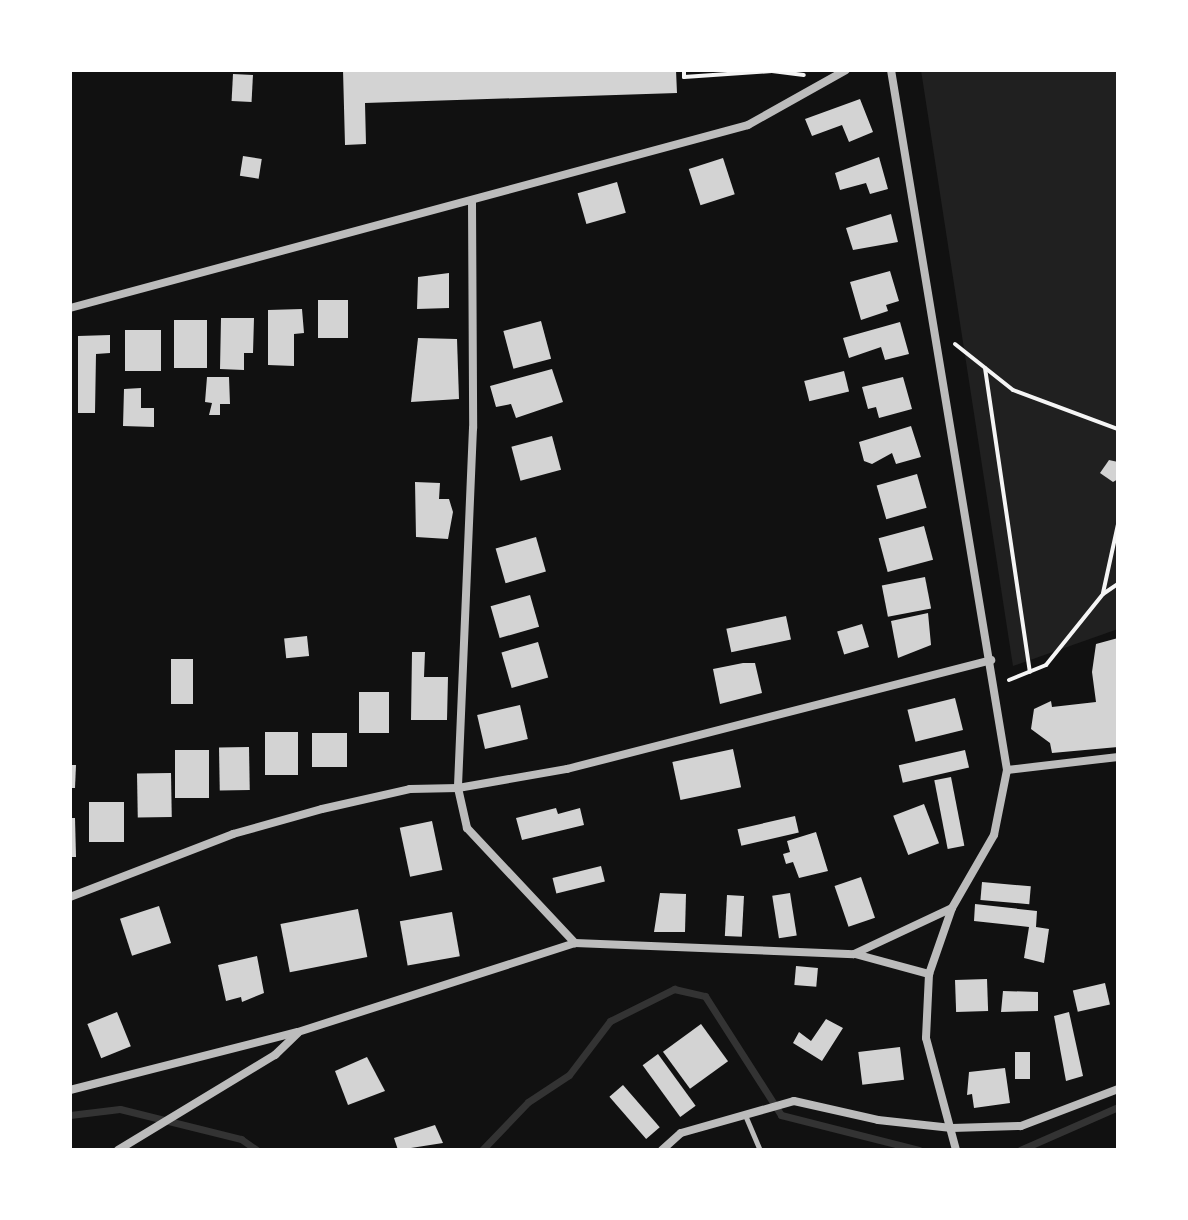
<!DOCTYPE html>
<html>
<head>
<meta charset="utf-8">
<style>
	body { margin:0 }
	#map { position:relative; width:1188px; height:1220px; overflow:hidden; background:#111; font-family:Rubik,sans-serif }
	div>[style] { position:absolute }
	.green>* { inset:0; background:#202020 }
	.stream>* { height:7px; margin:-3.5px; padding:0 3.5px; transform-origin:3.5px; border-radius:3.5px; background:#333 }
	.building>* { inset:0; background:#d3d3d3; transform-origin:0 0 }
	.path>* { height:4px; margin:-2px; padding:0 2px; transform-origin:2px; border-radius:2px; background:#f5f5f5 }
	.service>* { height:5px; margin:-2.5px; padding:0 2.5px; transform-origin:2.5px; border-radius:2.5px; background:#bcbcbc }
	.minor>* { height:8px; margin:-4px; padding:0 4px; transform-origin:4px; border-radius:4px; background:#bcbcbc }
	span { translate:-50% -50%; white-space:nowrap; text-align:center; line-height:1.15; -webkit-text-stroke:6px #fff; paint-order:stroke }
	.frame { position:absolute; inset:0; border:72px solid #fff; pointer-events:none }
</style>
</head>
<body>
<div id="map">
	<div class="green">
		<div style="clip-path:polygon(921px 70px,1118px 70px,1118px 629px,1013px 666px)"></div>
	</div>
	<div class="stream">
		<div style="left:70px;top:1115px;width:50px;rotate:-6.8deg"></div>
		<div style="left:120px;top:1109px;width:125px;rotate:13.9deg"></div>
		<div style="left:241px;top:1139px;width:19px;rotate:35deg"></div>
		<div style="left:482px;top:1150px;width:66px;rotate:-46.2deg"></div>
		<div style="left:528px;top:1102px;width:49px;rotate:-33.4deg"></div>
		<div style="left:569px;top:1075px;width:68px;rotate:-52.8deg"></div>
		<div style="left:610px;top:1021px;width:72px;rotate:-26.6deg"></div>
		<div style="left:674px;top:989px;width:32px;rotate:13deg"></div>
		<div style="left:705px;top:996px;width:141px;rotate:57.4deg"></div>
		<div style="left:781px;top:1115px;width:142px;rotate:14.2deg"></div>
		<div style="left:1020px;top:1150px;width:107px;rotate:-23.7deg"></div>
	</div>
	<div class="building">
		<div style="clip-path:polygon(343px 70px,676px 70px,677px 93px,365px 103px,366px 144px,345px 145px)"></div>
		<div style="left:233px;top:74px;width:20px;height:27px;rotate:3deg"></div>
		<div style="clip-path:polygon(860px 99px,873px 132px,849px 142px,842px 125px,812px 136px,805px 119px)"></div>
		<div style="left:243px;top:156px;width:19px;height:20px;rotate:9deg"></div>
		<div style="clip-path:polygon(879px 157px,888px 189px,870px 194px,866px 183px,840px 190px,835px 173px)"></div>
		<div style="left:723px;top:158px;width:38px;height:36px;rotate:72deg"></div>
		<div style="left:617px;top:182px;width:32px;height:41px;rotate:74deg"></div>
		<div style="clip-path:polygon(891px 214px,898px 242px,853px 250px,846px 228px)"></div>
		<div style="clip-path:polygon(890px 271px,899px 301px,886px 305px,888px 311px,861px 320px,850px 282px)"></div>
		<div style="clip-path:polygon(449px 273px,449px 308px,417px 309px,418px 277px)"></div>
		<div style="left:318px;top:300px;width:30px;height:38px"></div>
		<div style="clip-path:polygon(302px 309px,304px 333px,294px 334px,294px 366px,268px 365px,268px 310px)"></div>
		<div style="clip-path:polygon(221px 318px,254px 318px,253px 353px,244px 353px,244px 370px,220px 369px)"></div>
		<div style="left:207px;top:320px;width:48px;height:33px;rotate:90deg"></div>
		<div style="left:541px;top:321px;width:39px;height:39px;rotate:75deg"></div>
		<div style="clip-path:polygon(900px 322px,909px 354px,885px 360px,881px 347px,849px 358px,843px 338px)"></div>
		<div style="left:161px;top:330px;width:41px;height:36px;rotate:90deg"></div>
		<div style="clip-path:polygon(110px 335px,110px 353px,96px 354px,95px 413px,78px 413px,78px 336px)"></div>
		<div style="clip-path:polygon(418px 338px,457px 339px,459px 399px,411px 402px)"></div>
		<div style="clip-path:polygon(552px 369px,563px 402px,516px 418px,511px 404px,496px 407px,490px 386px)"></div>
		<div style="left:844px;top:371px;width:21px;height:41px;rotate:76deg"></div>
		<div style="clip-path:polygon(207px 377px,229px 377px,230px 404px,220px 404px,220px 415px,209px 415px,212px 403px,205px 402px)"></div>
		<div style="clip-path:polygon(903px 377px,912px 409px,879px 418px,876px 407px,868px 409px,862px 387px)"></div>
		<div style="clip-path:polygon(141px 388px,141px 408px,154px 408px,154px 427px,123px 426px,124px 389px)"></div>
		<div style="clip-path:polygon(911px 426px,921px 457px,896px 464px,892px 453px,872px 464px,864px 461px,859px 442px)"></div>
		<div style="left:552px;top:436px;width:35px;height:42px;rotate:75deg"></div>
		<div style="clip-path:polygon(1109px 460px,1118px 462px,1118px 479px,1113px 482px,1100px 473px)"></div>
		<div style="left:917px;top:474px;width:35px;height:42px;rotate:74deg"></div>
		<div style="clip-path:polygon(415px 482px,440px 483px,439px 499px,449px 499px,453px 512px,448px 539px,416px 537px)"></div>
		<div style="left:924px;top:526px;width:35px;height:47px;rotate:75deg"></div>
		<div style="left:536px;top:537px;width:36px;height:42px;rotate:74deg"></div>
		<div style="left:925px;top:577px;width:32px;height:44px;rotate:79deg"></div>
		<div style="left:530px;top:595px;width:33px;height:41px;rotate:74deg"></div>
		<div style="clip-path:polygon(928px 613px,931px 645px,898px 658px,891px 621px)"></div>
		<div style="left:786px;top:616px;width:24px;height:61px;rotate:78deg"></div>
		<div style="left:862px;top:624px;width:24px;height:26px;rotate:73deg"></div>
		<div style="left:307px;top:636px;width:20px;height:23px;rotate:84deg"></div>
		<div style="clip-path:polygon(1118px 638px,1118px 747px,1052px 753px,1050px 743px,1031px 729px,1034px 709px,1051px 701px,1052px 707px,1096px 702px,1092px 672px,1096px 644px)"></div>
		<div style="left:538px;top:642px;width:37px;height:38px;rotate:74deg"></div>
		<div style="clip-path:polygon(412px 652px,425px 652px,424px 677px,448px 677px,447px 720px,411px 720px)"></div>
		<div style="left:171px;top:659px;width:22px;height:45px"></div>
		<div style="clip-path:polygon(743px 663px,755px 663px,762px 693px,720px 704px,713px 669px)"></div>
		<div style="left:359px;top:692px;width:30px;height:41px"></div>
		<div style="left:955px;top:698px;width:33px;height:49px;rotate:76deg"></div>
		<div style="left:520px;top:705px;width:35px;height:44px;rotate:77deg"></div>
		<div style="left:298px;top:732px;width:43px;height:33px;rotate:90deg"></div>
		<div style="left:312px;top:733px;width:35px;height:34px"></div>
		<div style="left:249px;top:747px;width:43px;height:30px;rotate:89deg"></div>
		<div style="left:733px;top:749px;width:39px;height:62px;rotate:78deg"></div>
		<div style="left:175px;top:750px;width:34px;height:48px"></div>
		<div style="left:965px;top:750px;width:18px;height:68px;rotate:77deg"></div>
		<div style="clip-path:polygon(70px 765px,76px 765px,75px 788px,70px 788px)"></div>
		<div style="left:171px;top:773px;width:44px;height:34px;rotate:89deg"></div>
		<div style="left:951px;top:777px;width:70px;height:17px;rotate:79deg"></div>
		<div style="left:89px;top:802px;width:35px;height:40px"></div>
		<div style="left:924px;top:804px;width:42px;height:33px;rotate:69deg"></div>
		<div style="clip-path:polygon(556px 808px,558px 814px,580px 808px,584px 825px,522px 840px,516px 818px)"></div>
		<div style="left:795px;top:816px;width:17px;height:59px;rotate:77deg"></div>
		<div style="clip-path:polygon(70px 818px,75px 818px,76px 857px,70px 857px)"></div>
		<div style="left:432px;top:821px;width:50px;height:33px;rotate:78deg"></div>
		<div style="clip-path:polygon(816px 832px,828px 871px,799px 878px,793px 862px,786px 864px,783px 854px,790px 852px,787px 841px)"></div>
		<div style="left:601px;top:866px;width:16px;height:50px;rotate:76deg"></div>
		<div style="left:861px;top:877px;width:43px;height:28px;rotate:71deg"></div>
		<div style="left:982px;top:882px;width:49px;height:18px;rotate:5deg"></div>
		<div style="clip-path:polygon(660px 893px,686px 894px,685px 932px,654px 932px)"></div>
		<div style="left:790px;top:893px;width:43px;height:18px;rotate:81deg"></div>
		<div style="left:727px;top:895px;width:17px;height:41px;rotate:3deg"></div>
		<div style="clip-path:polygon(975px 904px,1037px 911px,1036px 927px,1049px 929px,1044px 963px,1024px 958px,1029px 927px,974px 921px)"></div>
		<div style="left:159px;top:906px;width:39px;height:41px;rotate:72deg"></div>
		<div style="left:358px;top:909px;width:49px;height:79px;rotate:79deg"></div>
		<div style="left:452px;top:912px;width:45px;height:53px;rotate:80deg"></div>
		<div style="clip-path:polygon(257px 956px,264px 993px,242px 1002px,241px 997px,226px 1001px,218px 965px)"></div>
		<div style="left:796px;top:966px;width:22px;height:19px;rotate:5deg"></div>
		<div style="left:987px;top:979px;width:32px;height:32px;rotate:88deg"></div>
		<div style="left:1105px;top:983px;width:22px;height:33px;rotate:77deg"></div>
		<div style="clip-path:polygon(1003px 991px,1038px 992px,1038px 1011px,1001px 1012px)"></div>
		<div style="left:117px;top:1012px;width:37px;height:32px;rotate:68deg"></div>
		<div style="clip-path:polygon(1069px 1012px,1083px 1076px,1066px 1081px,1054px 1016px)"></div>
		<div style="clip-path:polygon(826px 1019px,843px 1028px,822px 1061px,793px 1043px,799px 1032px,811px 1041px)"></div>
		<div style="left:701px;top:1024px;width:46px;height:47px;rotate:54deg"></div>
		<div style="left:900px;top:1047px;width:33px;height:42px;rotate:83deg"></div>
		<div style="left:1015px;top:1052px;width:15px;height:27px"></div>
		<div style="left:658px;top:1054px;width:64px;height:19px;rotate:54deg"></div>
		<div style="clip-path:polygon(367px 1057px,385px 1091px,348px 1105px,335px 1071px)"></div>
		<div style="clip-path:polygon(1005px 1068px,1010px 1103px,974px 1108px,972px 1094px,967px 1095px,969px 1072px)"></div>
		<div style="left:623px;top:1085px;width:56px;height:18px;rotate:49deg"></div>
		<div style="clip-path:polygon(435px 1125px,443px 1143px,398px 1150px,394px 1138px)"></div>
	</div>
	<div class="path">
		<div style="left:684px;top:70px;width:7px;rotate:90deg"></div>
		<div style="left:684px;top:77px;width:88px;rotate:-3.9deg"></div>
		<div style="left:772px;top:71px;width:32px;rotate:7deg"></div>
		<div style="left:955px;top:344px;width:74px;rotate:38.4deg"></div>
		<div style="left:1013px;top:390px;width:112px;rotate:20.4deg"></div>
		<div style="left:985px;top:368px;width:307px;rotate:81.6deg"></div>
		<div style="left:1103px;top:593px;width:71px;rotate:-77.7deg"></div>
		<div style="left:1009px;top:680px;width:40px;rotate:-22deg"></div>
		<div style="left:1046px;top:665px;width:91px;rotate:-51.2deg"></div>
		<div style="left:1103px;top:594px;width:18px;rotate:-34deg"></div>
	</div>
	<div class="service">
		<div style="left:745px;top:1115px;width:38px;rotate:67deg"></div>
	</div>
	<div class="minor">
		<div style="left:891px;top:70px;width:710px;rotate:80.59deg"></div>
		<div style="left:1007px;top:770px;width:66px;rotate:101.3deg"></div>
		<div style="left:994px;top:835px;width:84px;rotate:119.9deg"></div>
		<div style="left:952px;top:908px;width:70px;rotate:109.2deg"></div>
		<div style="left:929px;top:974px;width:64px;rotate:92.7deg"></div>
		<div style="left:926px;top:1038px;width:116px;rotate:75deg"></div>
		<div style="left:472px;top:202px;width:226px;rotate:89.7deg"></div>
		<div style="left:473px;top:428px;width:360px;rotate:92.4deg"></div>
		<div style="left:458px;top:788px;width:41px;rotate:77.3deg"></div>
		<div style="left:467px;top:828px;width:158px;rotate:46.8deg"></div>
		<div style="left:575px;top:943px;width:279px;rotate:2.3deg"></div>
		<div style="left:854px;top:954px;width:108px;rotate:-25.1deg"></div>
		<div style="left:70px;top:308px;width:702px;rotate:-15.1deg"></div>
		<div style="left:748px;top:125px;width:112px;rotate:-29.3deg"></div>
		<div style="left:1007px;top:770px;width:112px;rotate:-6.7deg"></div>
		<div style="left:70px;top:897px;width:175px;rotate:-21.1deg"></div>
		<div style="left:233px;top:834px;width:92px;rotate:-15.7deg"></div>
		<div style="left:322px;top:809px;width:90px;rotate:-12.8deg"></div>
		<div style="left:410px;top:789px;width:48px;rotate:-1.2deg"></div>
		<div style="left:458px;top:788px;width:111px;rotate:-9.9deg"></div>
		<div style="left:567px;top:769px;width:438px;rotate:-14.4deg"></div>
		<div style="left:855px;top:954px;width:77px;rotate:15.1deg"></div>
		<div style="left:70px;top:1090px;width:235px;rotate:-14.3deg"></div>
		<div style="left:298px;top:1032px;width:291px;rotate:-17.8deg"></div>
		<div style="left:118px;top:1150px;width:184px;rotate:-31.2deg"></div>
		<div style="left:275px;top:1055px;width:32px;rotate:-44deg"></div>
		<div style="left:662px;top:1150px;width:25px;rotate:-42deg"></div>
		<div style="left:681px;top:1133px;width:117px;rotate:-15.8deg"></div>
		<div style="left:794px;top:1101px;width:86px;rotate:12.7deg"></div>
		<div style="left:878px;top:1120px;width:74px;rotate:6.2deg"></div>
		<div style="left:952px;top:1128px;width:69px;rotate:-1.7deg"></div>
		<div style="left:1021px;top:1126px;width:104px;rotate:-20.9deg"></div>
	</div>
	<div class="frame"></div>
</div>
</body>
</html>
